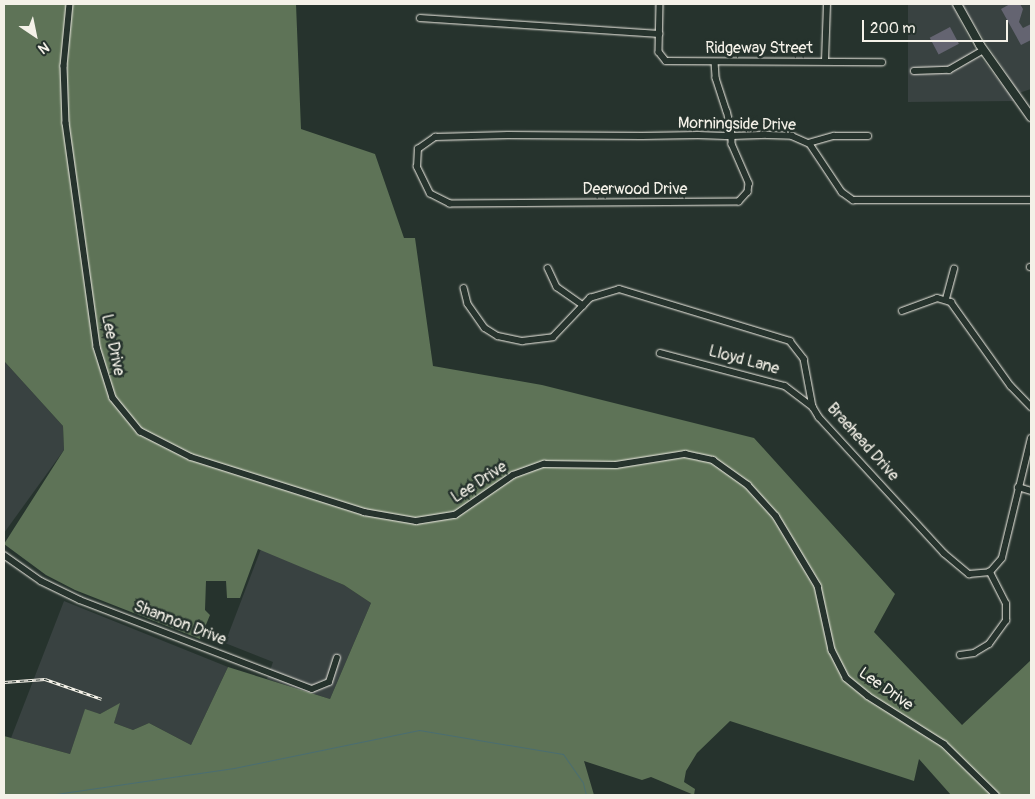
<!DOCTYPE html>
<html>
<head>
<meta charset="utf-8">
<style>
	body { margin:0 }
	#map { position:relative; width:1035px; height:799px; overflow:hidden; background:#26332d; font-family:Pangolin,sans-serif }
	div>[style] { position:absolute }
	.built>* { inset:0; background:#394241 }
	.green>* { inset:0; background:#5e7357 }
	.stream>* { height:1px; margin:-0.5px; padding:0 0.5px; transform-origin:0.5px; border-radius:0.5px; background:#4b6e71 }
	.building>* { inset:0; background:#646471; transform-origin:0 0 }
	.roads { filter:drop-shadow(0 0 1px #f4f1e8) drop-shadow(0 0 1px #f4f1e8) }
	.minor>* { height:5.5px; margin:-2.75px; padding:0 2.75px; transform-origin:2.75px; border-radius:2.75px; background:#26332d }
	.secondary>* { height:8px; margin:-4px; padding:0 4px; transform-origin:4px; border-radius:4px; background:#26332d }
	.rail>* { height:3px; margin-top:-1.5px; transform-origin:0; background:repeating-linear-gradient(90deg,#26332d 0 4px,#f4f1e8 0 8px); box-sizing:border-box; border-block:1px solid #f4f1e8 }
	span { translate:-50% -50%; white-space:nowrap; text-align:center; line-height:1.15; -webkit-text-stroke:5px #26332d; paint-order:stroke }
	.street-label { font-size:16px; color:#f4f1e8 }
	.frame { position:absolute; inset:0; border:5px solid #f4f1e8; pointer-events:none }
	.north { position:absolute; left:10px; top:10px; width:50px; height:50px; -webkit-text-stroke:4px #26332d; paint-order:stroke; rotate:146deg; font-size:14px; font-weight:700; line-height:20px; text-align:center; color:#f4f1e8 }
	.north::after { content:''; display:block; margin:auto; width:18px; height:22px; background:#f4f1e8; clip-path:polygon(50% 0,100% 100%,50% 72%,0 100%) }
	.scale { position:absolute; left:862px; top:20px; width:146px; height:22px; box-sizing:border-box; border:2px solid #f4f1e8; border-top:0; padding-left:6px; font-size:15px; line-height:18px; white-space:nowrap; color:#f4f1e8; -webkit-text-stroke:4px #26332d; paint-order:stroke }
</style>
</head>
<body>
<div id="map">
	<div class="built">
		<div style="clip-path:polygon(908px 4px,952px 4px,974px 49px,1015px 101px,908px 102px)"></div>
		<div style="clip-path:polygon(961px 4px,1031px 4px,1031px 89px,1019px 93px)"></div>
		<div style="clip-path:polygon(4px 361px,63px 426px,64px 450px,4px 533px)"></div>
		<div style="clip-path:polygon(261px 549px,344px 585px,371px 603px,330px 699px,267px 679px,273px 662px,225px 643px)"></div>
		<div style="clip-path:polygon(64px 601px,228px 667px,191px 745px,149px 723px,133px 730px,114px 723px,119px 704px,100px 714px,85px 710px,70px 754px,11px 738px)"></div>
	</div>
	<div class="green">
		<div style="clip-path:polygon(4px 4px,296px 4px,301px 129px,375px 154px,404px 238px,415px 238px,433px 366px,542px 385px,754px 438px,895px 594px,874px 632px,962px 725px,1031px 660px,1031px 795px,951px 795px,919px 759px,914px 781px,730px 721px,697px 753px,686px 771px,684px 782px,695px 789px,694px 795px,651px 777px,642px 780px,584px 761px,594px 795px,4px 795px,4px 736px,70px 754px,85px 709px,100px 714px,120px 703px,114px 723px,133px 730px,149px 723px,191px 745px,228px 667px,330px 699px,371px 603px,344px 585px,258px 549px,240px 598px,227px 598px,226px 581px,206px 581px,205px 610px,210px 615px,200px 639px,75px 590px,46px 575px,4px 544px,64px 450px,63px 426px,4px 361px)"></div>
	</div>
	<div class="stream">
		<div style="left:49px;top:795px;width:187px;rotate:-8.3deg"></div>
		<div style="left:234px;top:768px;width:189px;rotate:-11.6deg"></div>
		<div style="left:419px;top:730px;width:146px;rotate:9.5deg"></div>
		<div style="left:563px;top:754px;width:35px;rotate:55deg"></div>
		<div style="left:583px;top:783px;width:12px;rotate:76deg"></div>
	</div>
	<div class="building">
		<div style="clip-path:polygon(1010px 4px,1020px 4px,1023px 9px,1019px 22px,1023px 28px,1031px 24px,1031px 40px,1021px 45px,1001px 9px)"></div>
		<div style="left:950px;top:27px;width:19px;height:23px;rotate:62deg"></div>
	</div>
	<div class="roads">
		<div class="minor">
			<div style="left:70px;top:4px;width:62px;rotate:95.5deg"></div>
			<div style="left:64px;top:66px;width:57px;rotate:88deg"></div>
			<div style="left:66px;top:123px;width:226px;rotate:82.1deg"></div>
			<div style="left:97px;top:347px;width:53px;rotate:72.6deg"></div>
			<div style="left:113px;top:398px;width:43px;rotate:50.7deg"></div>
			<div style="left:140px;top:431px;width:57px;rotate:27deg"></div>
			<div style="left:191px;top:457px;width:182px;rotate:17.6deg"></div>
			<div style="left:364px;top:512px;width:53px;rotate:9.8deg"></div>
			<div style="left:416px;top:521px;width:39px;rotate:-9deg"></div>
			<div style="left:455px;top:515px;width:70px;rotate:-34.6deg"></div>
			<div style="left:513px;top:475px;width:33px;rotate:-20deg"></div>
			<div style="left:544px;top:464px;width:72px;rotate:0.8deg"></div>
			<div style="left:616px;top:465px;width:70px;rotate:-9.1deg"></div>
			<div style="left:685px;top:454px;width:29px;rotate:12deg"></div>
			<div style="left:713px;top:460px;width:43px;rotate:35.5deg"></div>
			<div style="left:748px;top:485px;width:42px;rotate:47.9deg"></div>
			<div style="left:776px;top:516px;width:82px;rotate:59deg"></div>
			<div style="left:818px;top:586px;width:66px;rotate:77.7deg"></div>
			<div style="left:832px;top:650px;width:31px;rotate:63deg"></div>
			<div style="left:846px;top:678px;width:28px;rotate:39deg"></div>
			<div style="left:868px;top:696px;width:90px;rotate:32.3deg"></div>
			<div style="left:944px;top:744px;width:73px;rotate:44.4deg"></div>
			<div style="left:660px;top:4px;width:48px;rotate:91.2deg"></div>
			<div style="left:659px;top:52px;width:11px;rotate:52deg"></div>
			<div style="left:666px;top:61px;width:216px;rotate:0.3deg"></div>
			<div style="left:420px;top:18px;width:240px;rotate:3.8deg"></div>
			<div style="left:825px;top:61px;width:57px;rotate:-88deg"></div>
			<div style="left:715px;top:62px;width:16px;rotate:86deg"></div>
			<div style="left:716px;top:78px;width:35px;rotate:72deg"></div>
			<div style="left:727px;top:111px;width:16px;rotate:76deg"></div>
			<div style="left:731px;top:127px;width:9px;rotate:84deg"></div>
			<div style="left:732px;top:136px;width:8px;rotate:90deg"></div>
			<div style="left:732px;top:144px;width:43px;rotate:66.4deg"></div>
			<div style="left:749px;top:183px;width:9px;rotate:96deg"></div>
			<div style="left:748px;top:192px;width:13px;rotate:132deg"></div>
			<div style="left:739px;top:202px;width:289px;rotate:179.6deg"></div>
			<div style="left:450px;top:204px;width:22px;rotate:-153deg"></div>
			<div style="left:430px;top:194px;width:30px;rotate:-116deg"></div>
			<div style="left:417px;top:167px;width:18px;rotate:-87deg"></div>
			<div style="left:418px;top:149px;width:21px;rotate:-35deg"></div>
			<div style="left:435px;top:137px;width:73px;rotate:-1.6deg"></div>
			<div style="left:508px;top:135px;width:134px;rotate:0.4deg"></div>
			<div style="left:642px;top:136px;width:56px;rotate:-1deg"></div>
			<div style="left:698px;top:135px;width:34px;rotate:2deg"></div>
			<div style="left:732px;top:136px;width:36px;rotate:-2deg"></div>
			<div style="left:768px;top:135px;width:24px;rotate:2deg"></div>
			<div style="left:792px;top:136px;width:20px;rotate:24deg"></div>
			<div style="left:810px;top:144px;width:58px;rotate:56.3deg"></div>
			<div style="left:842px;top:192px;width:14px;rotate:36deg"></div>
			<div style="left:853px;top:200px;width:178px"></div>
			<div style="left:914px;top:71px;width:35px;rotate:-2deg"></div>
			<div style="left:949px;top:70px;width:39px;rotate:-30deg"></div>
			<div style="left:809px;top:143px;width:26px;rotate:-16deg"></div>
			<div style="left:834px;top:136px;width:34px"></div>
			<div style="left:1030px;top:267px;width:1px"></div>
			<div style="left:548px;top:268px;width:21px;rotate:65deg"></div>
			<div style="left:557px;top:287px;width:32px;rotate:35deg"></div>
			<div style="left:464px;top:288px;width:16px;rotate:76deg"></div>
			<div style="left:468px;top:304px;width:29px;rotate:55deg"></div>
			<div style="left:485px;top:328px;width:15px;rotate:32deg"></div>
			<div style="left:498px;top:336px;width:25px;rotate:12deg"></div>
			<div style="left:522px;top:341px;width:31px;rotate:-7deg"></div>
			<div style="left:553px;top:337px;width:54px;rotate:-46.5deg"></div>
			<div style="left:590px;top:298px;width:30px;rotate:-17deg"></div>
			<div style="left:619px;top:289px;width:179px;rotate:16.9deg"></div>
			<div style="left:790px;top:341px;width:23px;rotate:52deg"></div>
			<div style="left:804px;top:359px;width:49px;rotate:79.4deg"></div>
			<div style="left:813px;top:407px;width:12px;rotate:59deg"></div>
			<div style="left:819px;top:417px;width:185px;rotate:47.4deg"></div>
			<div style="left:944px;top:553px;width:33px;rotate:40deg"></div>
			<div style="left:969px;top:574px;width:21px;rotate:-5deg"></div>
			<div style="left:990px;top:572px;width:18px;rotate:-49deg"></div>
			<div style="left:1002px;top:558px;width:123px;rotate:-76.4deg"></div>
			<div style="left:946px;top:299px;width:31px;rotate:-75deg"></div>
			<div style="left:902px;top:311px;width:37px;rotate:-20deg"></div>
			<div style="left:937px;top:298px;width:15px;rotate:16deg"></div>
			<div style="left:951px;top:302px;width:103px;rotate:54.5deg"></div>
			<div style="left:1011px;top:386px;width:29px;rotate:46deg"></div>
			<div style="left:660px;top:353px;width:129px;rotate:14.8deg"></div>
			<div style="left:785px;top:386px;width:35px;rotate:37deg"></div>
			<div style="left:1018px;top:487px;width:14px;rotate:17deg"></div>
			<div style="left:4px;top:555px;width:45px;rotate:35.1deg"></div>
			<div style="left:41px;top:581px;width:43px;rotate:26deg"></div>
			<div style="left:80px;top:600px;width:248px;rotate:21deg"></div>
			<div style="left:312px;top:689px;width:18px;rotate:-22deg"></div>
			<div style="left:329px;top:682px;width:25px;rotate:-72deg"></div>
			<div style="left:960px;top:655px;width:14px;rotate:-8deg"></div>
			<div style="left:974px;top:653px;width:17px;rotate:-31deg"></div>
			<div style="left:989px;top:644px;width:29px;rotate:-54deg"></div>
			<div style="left:1006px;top:621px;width:17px;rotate:-90deg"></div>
			<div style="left:1006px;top:604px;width:36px;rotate:-117deg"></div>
		</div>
		<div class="secondary">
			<div style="left:957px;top:4px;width:47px;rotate:60.7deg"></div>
			<div style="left:980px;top:45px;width:88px;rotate:54.7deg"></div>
		</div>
	</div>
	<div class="rail">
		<div style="left:4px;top:682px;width:41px;rotate:-4.2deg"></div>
		<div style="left:45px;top:679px;width:60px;rotate:19.3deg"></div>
	</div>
	<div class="street-label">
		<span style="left:759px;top:48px">Ridgeway Street</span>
		<span style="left:737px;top:124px;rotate:1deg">Morningside Drive</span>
		<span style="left:635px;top:189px">Deerwood Drive</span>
		<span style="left:113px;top:345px;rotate:78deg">Lee Drive</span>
		<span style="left:744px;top:360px;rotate:15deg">Lloyd Lane</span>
		<span style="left:863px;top:442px;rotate:48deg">Braehead Drive</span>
		<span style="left:479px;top:482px;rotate:-33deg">Lee Drive</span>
		<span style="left:180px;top:623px;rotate:21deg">Shannon Drive</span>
		<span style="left:886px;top:689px;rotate:35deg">Lee Drive</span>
	</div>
	<div class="frame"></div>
	<div class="north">N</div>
	<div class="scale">200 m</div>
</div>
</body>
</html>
